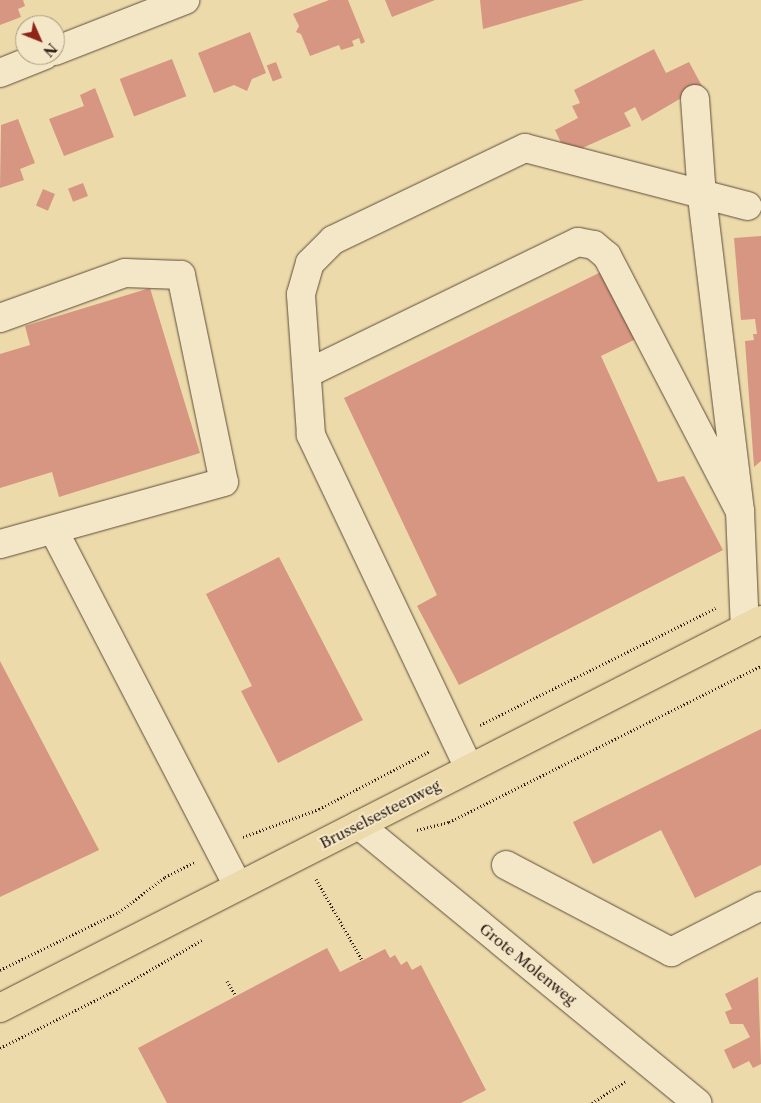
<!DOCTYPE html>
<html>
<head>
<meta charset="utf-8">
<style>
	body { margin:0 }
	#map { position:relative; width:761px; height:1103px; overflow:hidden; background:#eddaaa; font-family:"Libre Caslon Text",serif }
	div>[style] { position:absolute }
	.building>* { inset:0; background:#d69682; transform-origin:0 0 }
	.path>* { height:3px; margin-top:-1.5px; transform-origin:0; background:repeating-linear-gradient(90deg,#2f1e16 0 1px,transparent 0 3.5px) }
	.roads { filter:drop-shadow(0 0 1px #5e4d3b) drop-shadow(0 0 1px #5e4d3b) }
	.minor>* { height:28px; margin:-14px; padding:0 14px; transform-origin:14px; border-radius:14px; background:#f3e7c8 }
	.major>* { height:28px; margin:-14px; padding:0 14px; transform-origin:14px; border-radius:14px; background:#eddaaa }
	span { translate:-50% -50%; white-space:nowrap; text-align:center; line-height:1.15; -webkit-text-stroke:4px #f3e7c8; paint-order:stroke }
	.street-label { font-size:15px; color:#2f1e16 }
	.north { position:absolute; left:15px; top:15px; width:50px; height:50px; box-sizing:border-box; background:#f3e7c8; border:1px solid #a59781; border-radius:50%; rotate:134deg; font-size:14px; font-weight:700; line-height:20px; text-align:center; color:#2f1e16 }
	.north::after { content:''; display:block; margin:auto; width:18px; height:22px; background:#8f2418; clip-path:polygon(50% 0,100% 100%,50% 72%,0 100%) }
</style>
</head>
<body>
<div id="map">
	<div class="building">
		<div style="clip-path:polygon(0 0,23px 0,25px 6px,18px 9px,21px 17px,0 25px)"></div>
		<div style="clip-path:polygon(329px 0,348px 0,365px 42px,361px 44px,359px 38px,352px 41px,354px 46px,341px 50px,339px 45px,310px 56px,301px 34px,296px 32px,299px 26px,293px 14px)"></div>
		<div style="clip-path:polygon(385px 0,435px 0,392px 17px)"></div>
		<div style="clip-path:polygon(480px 0,584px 0,483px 29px)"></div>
		<div style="clip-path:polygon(250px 32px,266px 73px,252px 79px,247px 91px,234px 85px,214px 93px,198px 53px)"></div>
		<div style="clip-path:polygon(654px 49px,666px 73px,689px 62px,702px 86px,642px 121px,635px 107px,624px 113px,631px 126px,567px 155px,555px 130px,578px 118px,572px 106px,580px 103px,574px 90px)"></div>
		<div style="left:172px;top:59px;width:40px;height:56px;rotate:69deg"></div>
		<div style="left:276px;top:62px;width:17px;height:10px;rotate:69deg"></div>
		<div style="clip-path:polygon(95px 88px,114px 137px,64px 156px,49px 119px,84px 106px,80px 95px)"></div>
		<div style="clip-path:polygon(18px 119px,35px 163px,20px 169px,24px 180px,0 188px,1px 125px)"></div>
		<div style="left:83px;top:183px;width:14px;height:16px;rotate:69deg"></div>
		<div style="left:43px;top:189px;width:13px;height:18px;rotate:23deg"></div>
		<div style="clip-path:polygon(761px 236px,761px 461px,754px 467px,745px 341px,754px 340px,753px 334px,757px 334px,755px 319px,741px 320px,734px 238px)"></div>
		<div style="clip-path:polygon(605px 270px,638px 338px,601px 356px,658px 482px,684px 476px,723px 550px,459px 685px,417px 606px,437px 595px,344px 398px)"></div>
		<div style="clip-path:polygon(150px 288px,200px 453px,59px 497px,52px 472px,0 488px,0 354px,30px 345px,25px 326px)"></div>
		<div style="clip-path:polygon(279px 557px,363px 720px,278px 763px,241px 691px,252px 686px,206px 594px)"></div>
		<div style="clip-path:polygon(0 661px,99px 850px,0 897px)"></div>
		<div style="clip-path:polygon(761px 729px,761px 865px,695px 898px,661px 830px,593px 864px,573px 822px)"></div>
		<div style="clip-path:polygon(327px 948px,340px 972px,385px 949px,390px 958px,395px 955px,401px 965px,407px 961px,412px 970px,421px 965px,486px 1090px,461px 1103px,167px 1103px,138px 1048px)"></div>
		<div style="clip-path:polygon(758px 977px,761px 1064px,753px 1068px,749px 1061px,733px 1069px,724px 1050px,750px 1037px,743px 1024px,730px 1024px,725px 1012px,732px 1009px,725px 994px)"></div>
	</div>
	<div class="path">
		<div style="left:480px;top:725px;width:263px;rotate:-26.4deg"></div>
		<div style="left:417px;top:830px;width:33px;rotate:-14deg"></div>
		<div style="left:449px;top:822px;width:349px;rotate:-26.6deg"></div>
		<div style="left:243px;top:837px;width:81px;rotate:-20.2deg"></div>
		<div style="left:319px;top:809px;width:125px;rotate:-27.6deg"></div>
		<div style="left:316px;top:879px;width:93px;rotate:60.4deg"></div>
		<div style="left:0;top:970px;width:132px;rotate:-26deg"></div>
		<div style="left:119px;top:912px;width:58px;rotate:-37.3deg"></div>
		<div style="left:165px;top:877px;width:34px;rotate:-27deg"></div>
		<div style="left:227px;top:981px;width:17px;rotate:59deg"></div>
		<div style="left:0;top:1048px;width:123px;rotate:-26.6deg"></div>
		<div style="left:110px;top:993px;width:106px;rotate:-29.9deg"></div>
		<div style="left:592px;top:1103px;width:40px;rotate:-32.9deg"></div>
	</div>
	<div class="roads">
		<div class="minor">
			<div style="left:55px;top:51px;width:140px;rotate:-21.4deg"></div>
			<div style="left:0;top:73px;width:48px;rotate:-21.8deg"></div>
			<div style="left:695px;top:99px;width:98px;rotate:85.9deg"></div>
			<div style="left:702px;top:197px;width:316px;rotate:83.1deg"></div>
			<div style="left:740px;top:511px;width:117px;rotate:87.6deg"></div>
			<div style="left:0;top:318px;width:133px;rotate:-19.8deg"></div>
			<div style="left:125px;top:273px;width:56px;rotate:2deg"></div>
			<div style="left:181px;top:275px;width:211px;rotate:78.3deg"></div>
			<div style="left:224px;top:482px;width:232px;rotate:164.5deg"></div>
			<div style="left:308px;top:373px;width:300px;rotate:-25.9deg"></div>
			<div style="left:578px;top:242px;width:16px;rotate:11deg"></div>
			<div style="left:594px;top:245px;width:17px;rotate:40deg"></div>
			<div style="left:607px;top:256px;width:288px;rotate:62.5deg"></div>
			<div style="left:54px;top:531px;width:400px;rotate:62.6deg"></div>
			<div style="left:469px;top:768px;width:369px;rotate:-115.4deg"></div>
			<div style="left:311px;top:435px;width:141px;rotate:-94.1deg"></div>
			<div style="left:301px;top:294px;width:32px;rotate:-74deg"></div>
			<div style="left:310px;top:263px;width:33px;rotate:-45deg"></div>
			<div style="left:333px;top:240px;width:213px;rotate:-25.6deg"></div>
			<div style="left:525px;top:148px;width:230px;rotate:14.6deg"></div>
			<div style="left:359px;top:825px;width:438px;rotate:39.4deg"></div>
			<div style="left:506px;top:865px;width:187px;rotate:27.8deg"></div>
			<div style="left:671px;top:952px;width:101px;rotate:-27.1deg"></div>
		</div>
		<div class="major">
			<div style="left:0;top:1008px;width:854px;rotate:-27.02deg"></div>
		</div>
	</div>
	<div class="street-label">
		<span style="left:380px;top:814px;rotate:-27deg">Brusselsesteenweg</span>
		<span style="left:528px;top:964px;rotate:39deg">Grote Molenweg</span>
	</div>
	<div class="north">N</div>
</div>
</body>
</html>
